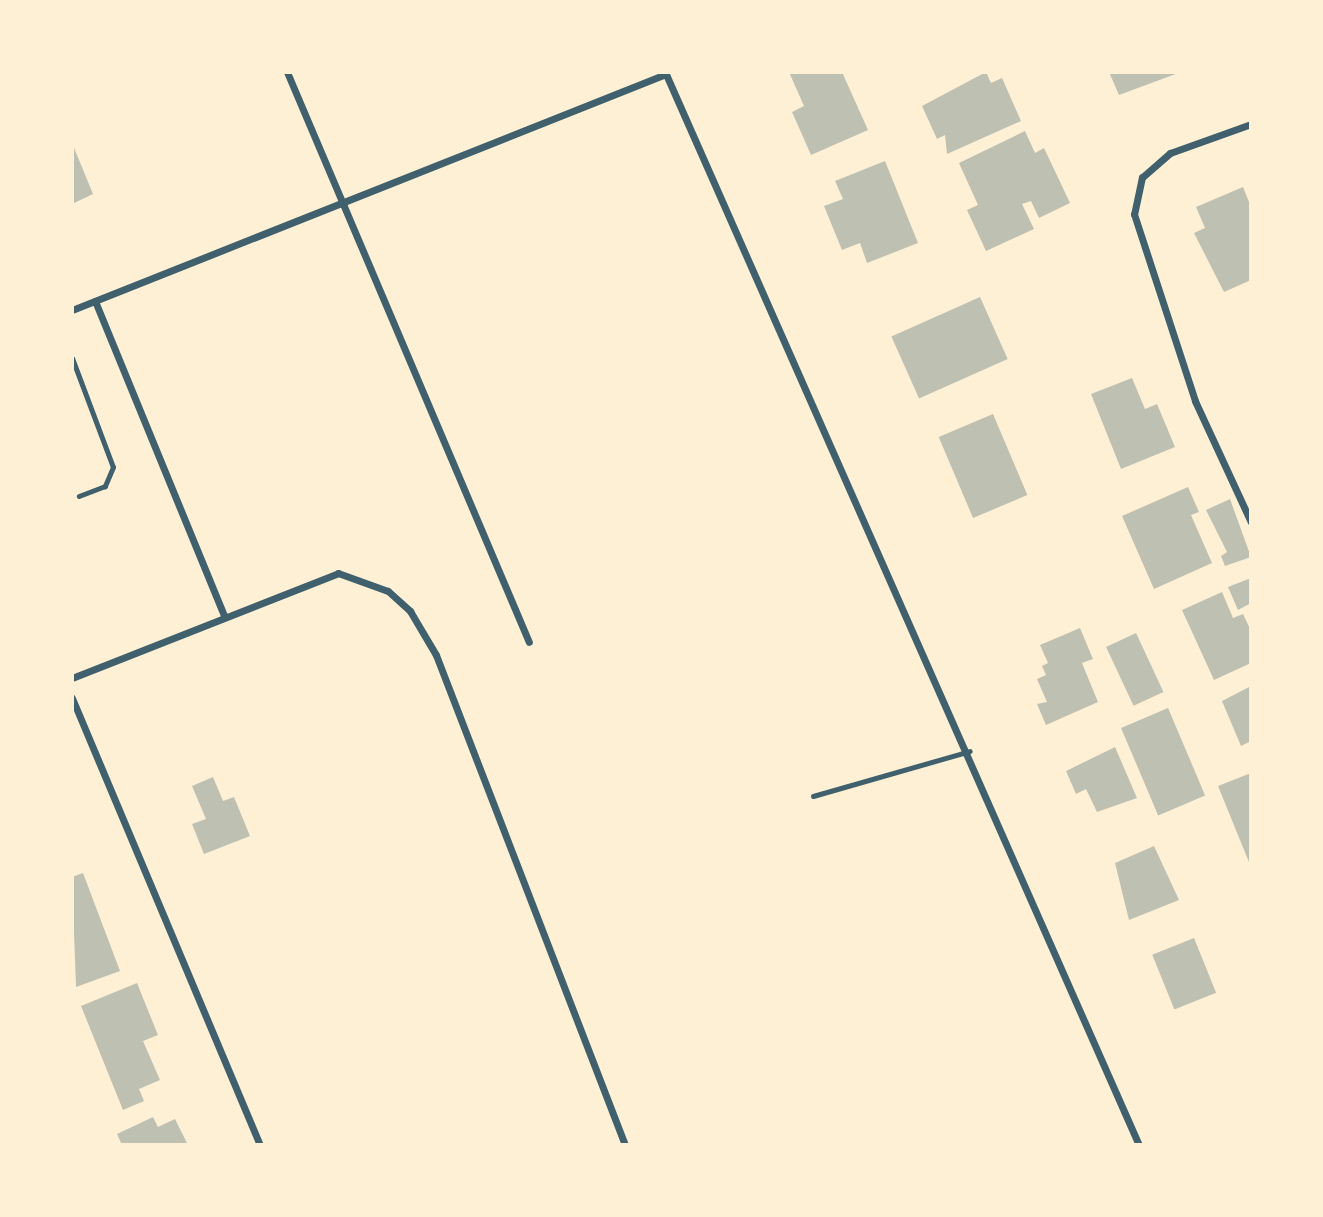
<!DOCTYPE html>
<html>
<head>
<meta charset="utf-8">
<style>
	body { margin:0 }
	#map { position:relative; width:1323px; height:1217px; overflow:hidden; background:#fdf0d5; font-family:Manrope,sans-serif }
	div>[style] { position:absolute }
	.building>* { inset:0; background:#bec0b2; transform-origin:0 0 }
	.service>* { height:5px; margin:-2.5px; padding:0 2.5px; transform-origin:2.5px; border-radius:2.5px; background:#3f606c }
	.minor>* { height:7px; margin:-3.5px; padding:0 3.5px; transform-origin:3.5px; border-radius:3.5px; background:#3f606c }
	span { translate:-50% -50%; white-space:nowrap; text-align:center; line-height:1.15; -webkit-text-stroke:5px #fdf0d5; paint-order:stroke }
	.frame { position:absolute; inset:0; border:74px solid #fdf0d5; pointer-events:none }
</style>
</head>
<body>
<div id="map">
	<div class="building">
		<div style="clip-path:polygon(789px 72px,842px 72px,868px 130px,811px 155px,792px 112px,804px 106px)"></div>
		<div style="clip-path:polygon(986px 72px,991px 83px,1002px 78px,1021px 121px,947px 154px,945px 135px,937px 139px,922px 106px)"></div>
		<div style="clip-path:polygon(1109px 72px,1181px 72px,1119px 95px)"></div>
		<div style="clip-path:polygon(1025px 131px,1035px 153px,1044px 148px,1070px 203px,1039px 218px,1031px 201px,1022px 204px,1034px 229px,986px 251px,967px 210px,978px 205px,959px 163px)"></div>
		<div style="clip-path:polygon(72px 143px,93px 194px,72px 204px)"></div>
		<div style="clip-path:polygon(885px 161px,918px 243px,867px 263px,860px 243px,842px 250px,824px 206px,843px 199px,835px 181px)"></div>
		<div style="clip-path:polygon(1243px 187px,1251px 207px,1251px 280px,1224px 292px,1194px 233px,1205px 228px,1196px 207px)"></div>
		<div style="left:980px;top:297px;width:68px;height:97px;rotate:66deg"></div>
		<div style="clip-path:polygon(1132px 378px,1145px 409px,1157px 404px,1175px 447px,1121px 469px,1091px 394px)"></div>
		<div style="left:993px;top:414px;width:88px;height:59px;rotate:67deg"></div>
		<div style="clip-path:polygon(1188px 487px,1199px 512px,1191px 515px,1212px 563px,1154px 589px,1122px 516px)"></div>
		<div style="clip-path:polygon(1230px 499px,1251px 557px,1225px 566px,1221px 556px,1227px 552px,1206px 510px)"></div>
		<div style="clip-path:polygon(1251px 578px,1251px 603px,1238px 610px,1228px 587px)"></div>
		<div style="clip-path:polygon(1222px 592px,1233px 618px,1243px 614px,1251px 631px,1251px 663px,1214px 680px,1182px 610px)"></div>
		<div style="clip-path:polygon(1080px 628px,1093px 659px,1082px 663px,1098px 702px,1046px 725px,1037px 704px,1047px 702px,1037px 679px,1046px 675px,1042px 666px,1048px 663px,1040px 645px)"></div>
		<div style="left:1136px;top:633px;width:65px;height:33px;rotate:65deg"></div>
		<div style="clip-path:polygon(1251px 686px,1251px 741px,1241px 746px,1222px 701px)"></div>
		<div style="left:1168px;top:708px;width:95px;height:51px;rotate:67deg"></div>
		<div style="clip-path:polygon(1115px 747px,1137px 798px,1097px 812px,1086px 789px,1076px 794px,1066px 771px)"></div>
		<div style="clip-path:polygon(1251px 773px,1251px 867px,1218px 786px)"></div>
		<div style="clip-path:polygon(213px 777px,223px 801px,234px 797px,250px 836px,204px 854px,192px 824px,206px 819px,192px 786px)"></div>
		<div style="clip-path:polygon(1154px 846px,1179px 900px,1129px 920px,1115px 863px)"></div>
		<div style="clip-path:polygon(83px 873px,120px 971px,76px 987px,72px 877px)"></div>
		<div style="left:1194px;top:938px;width:59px;height:45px;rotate:68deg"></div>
		<div style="clip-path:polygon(137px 983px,158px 1035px,143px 1041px,160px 1080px,139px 1089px,144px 1101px,123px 1110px,81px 1006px)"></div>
		<div style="clip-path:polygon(153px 1117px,158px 1127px,175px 1119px,188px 1145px,122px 1145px,117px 1134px)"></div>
	</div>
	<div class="service">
		<div style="left:72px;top:358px;width:116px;rotate:69.4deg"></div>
		<div style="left:113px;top:467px;width:21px;rotate:113deg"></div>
		<div style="left:105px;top:486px;width:28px;rotate:159deg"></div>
		<div style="left:813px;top:796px;width:163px;rotate:-16deg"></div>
	</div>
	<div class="minor">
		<div style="left:287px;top:72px;width:619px;rotate:67deg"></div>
		<div style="left:665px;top:72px;width:1173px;rotate:66.17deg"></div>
		<div style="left:1251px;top:124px;width:86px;rotate:160.3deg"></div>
		<div style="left:1170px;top:153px;width:37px;rotate:139deg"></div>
		<div style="left:1142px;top:177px;width:38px;rotate:102deg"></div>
		<div style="left:1134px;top:214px;width:197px;rotate:71.9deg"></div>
		<div style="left:1195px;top:401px;width:133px;rotate:65.2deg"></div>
		<div style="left:95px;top:301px;width:339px;rotate:67.7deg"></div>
		<div style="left:72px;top:310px;width:639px;rotate:-21.67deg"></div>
		<div style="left:72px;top:678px;width:286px;rotate:-21.5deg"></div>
		<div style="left:338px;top:573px;width:53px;rotate:19.8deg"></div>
		<div style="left:388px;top:591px;width:30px;rotate:42deg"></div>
		<div style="left:410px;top:611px;width:51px;rotate:59.4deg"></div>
		<div style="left:436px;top:655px;width:525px;rotate:68.91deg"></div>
		<div style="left:72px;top:698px;width:485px;rotate:67.2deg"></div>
	</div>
	<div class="frame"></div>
</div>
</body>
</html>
